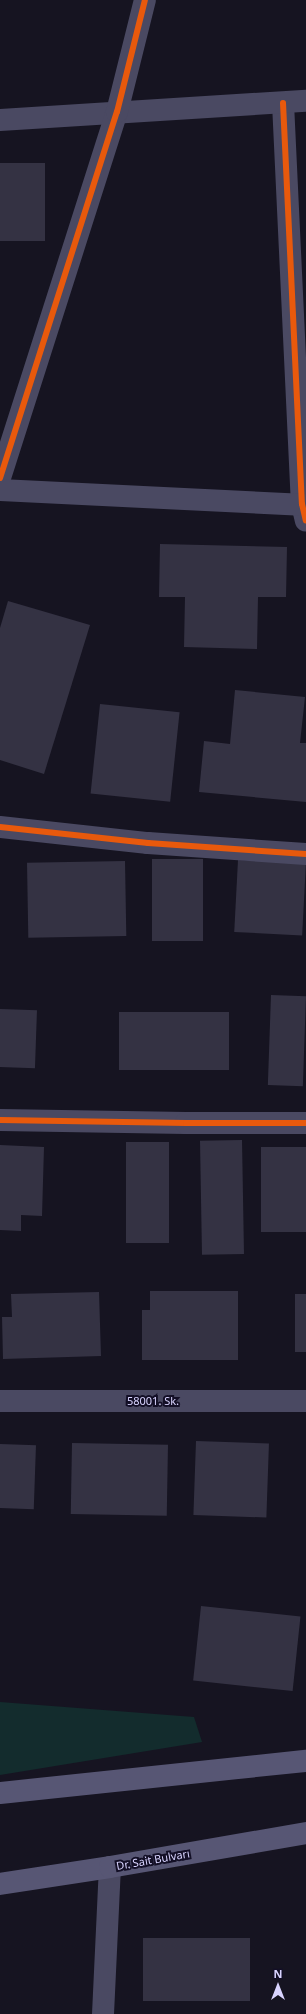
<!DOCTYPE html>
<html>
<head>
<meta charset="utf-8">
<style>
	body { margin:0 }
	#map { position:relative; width:306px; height:2014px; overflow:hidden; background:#161421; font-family:"Noto Sans",sans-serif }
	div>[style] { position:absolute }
	.green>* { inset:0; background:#132c2d }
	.building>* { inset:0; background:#343243; transform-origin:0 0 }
	.street>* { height:22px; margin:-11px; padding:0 11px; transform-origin:11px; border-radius:11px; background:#4a4962 }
	.secondary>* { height:22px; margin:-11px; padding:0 11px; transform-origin:11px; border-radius:11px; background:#575674 }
	.cycleway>* { height:6px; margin:-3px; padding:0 3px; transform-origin:3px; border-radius:3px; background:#e8590c }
	span { translate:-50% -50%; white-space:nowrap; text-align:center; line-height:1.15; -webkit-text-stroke:4px #130f26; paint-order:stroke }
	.street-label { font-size:11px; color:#d9d4ff }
	.north { position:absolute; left:258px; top:1966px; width:40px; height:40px; -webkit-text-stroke:3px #130f26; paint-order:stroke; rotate:0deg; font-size:11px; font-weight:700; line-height:16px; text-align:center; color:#d9d4ff }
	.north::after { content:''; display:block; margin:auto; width:14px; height:18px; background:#d9d4ff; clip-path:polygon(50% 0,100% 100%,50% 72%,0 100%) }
</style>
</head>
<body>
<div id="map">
	<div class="green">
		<div style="clip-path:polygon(0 1702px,194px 1717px,202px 1742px,0 1775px)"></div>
	</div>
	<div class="building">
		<div style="left:0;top:163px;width:45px;height:78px"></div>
		<div style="clip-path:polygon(160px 544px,287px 547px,286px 597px,258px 597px,257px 649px,184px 647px,185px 597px,159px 597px)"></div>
		<div style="clip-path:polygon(8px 601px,90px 625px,44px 774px,0 760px,0 628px)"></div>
		<div style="clip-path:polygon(235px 690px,305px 697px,300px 743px,306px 743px,306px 802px,199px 792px,204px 741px,230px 744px)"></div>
		<div style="left:100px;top:704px;width:80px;height:90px;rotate:6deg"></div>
		<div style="left:152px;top:859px;width:51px;height:82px"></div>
		<div style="left:238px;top:860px;width:68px;height:72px;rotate:3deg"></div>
		<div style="left:125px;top:861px;width:75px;height:98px;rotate:89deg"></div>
		<div style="left:271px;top:995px;width:35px;height:90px;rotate:2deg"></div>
		<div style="left:0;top:1009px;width:37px;height:58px;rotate:2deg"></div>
		<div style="left:119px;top:1012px;width:110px;height:58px"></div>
		<div style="left:242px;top:1140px;width:114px;height:42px;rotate:89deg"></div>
		<div style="left:126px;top:1142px;width:43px;height:101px"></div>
		<div style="clip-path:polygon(0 1145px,44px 1147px,42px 1216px,21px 1215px,21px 1231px,0 1230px)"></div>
		<div style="left:261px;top:1147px;width:45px;height:85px"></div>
		<div style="clip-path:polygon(150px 1291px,238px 1291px,238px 1360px,142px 1360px,142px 1310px,150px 1310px)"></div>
		<div style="clip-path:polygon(99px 1292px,101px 1356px,3px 1359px,2px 1317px,12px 1317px,11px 1294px)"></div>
		<div style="left:295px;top:1294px;width:11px;height:58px"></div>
		<div style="left:196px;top:1441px;width:73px;height:74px;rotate:2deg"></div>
		<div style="left:72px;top:1443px;width:96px;height:71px;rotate:1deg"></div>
		<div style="left:0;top:1444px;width:36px;height:64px;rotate:2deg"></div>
		<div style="left:201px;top:1606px;width:100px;height:75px;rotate:6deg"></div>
		<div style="left:143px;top:1938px;width:107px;height:63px"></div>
	</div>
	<div class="street">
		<div style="left:283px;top:103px;width:401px;rotate:87.3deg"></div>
		<div style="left:302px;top:504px;width:17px;rotate:77deg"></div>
		<div style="left:0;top:120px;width:307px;rotate:-3.6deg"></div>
		<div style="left:0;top:478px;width:384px;rotate:-72.3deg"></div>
		<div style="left:117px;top:112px;width:115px;rotate:-76deg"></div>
		<div style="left:0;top:490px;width:306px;rotate:2.8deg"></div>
		<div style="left:0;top:827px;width:149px;rotate:6.2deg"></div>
		<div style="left:148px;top:843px;width:158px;rotate:4deg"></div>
		<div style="left:0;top:1120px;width:186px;rotate:0.9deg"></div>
		<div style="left:186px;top:1123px;width:120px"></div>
		<div style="left:0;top:1401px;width:306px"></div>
		<div style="left:103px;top:2014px;width:147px;rotate:-87.3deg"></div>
	</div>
	<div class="secondary">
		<div style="left:0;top:1793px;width:308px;rotate:-6deg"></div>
		<div style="left:0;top:1884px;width:111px;rotate:-8.8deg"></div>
		<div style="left:110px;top:1867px;width:199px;rotate:-9.8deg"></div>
	</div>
	<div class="cycleway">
		<div style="left:283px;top:103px;width:401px;rotate:87.3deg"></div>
		<div style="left:302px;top:504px;width:17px;rotate:77deg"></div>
		<div style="left:0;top:478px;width:384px;rotate:-72.3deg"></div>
		<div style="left:117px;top:112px;width:115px;rotate:-76deg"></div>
		<div style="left:0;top:827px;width:149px;rotate:6.2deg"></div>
		<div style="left:148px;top:843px;width:158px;rotate:4deg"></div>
		<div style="left:0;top:1120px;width:186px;rotate:0.9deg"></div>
		<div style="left:186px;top:1123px;width:120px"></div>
	</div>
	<div class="street-label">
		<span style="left:153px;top:1401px">58001. Sk.</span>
		<span style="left:153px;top:1860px;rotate:-10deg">Dr. Sait Bulvarı</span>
	</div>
	<div class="north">N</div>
</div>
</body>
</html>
